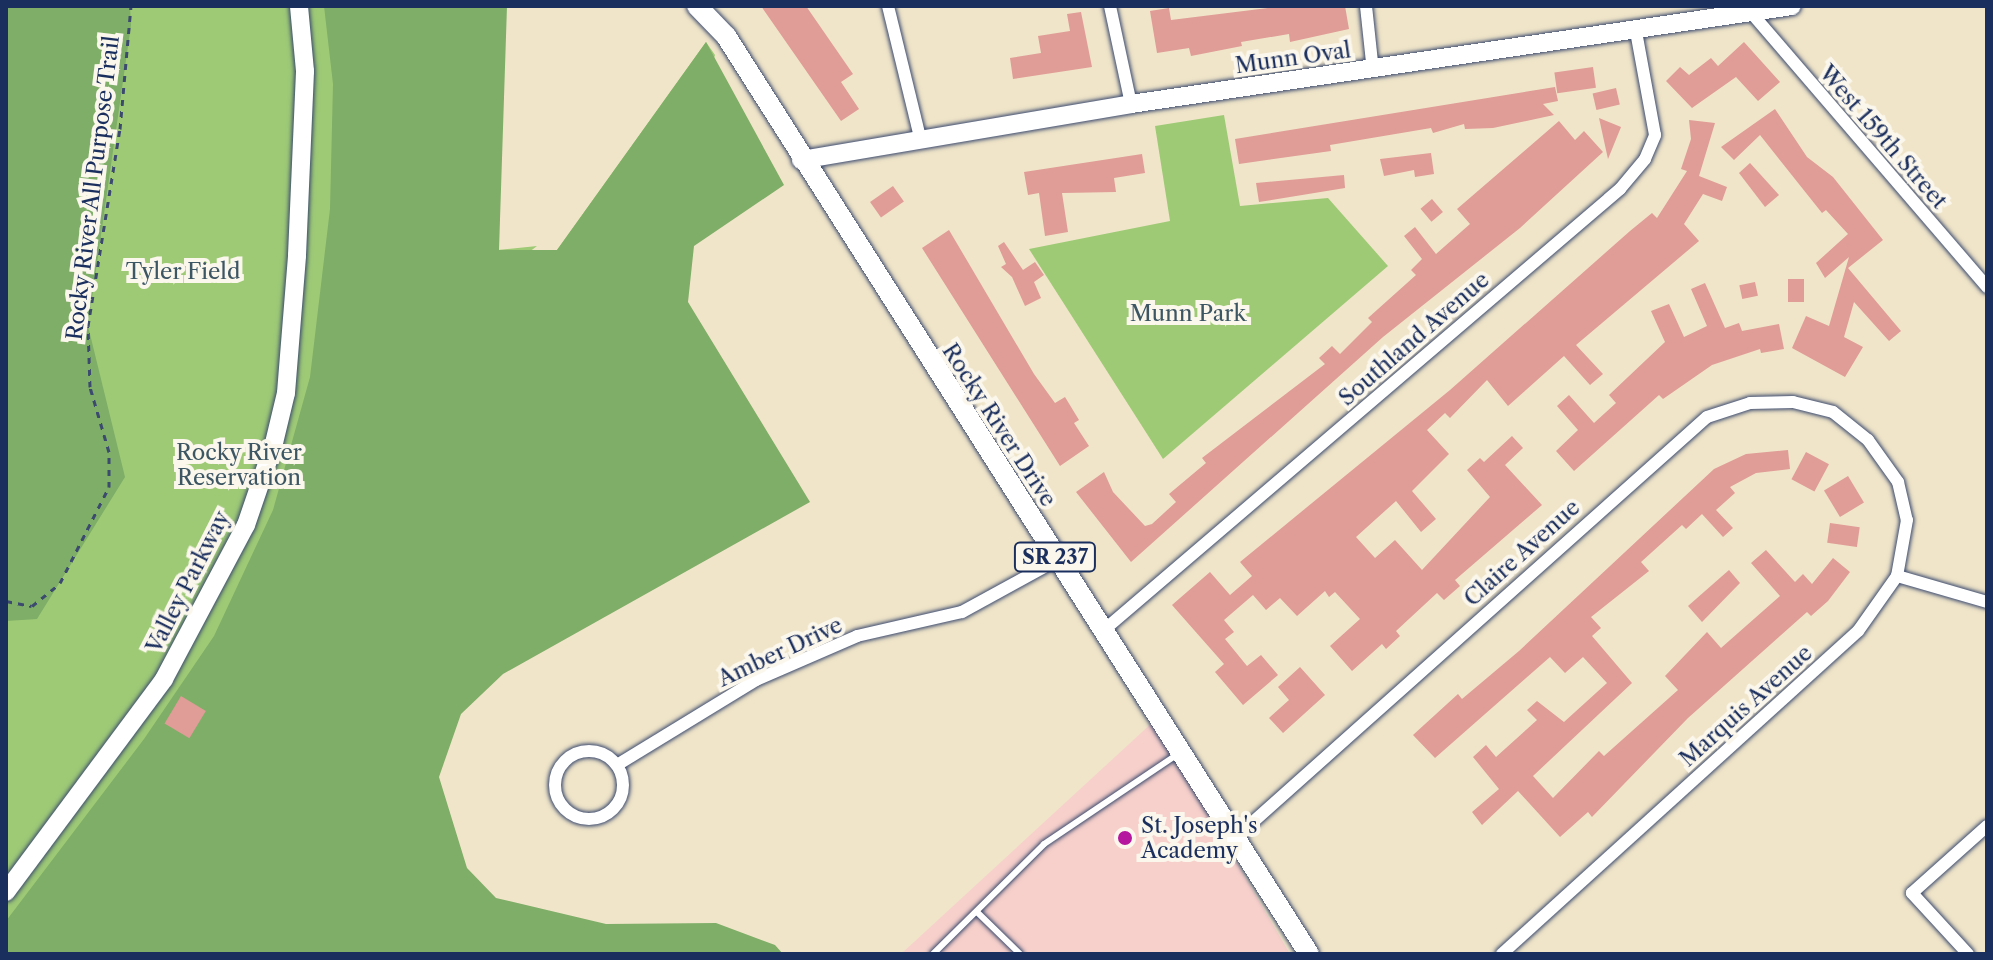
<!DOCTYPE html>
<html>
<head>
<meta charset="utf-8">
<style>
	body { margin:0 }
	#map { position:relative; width:1993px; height:960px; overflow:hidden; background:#f0e5c9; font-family:"Libre Caslon Text",serif }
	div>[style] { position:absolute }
	.built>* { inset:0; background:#f7d0cb }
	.green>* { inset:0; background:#9eca76 }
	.forest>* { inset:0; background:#7eae67 }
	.building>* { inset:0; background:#e09c97; transform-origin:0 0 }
	.path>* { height:3px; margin-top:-1.5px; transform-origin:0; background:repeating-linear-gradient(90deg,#3b4a6e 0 6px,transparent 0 12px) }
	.roads { filter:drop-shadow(0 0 2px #3b4a6e) drop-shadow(0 0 2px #3b4a6e) }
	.lane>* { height:6px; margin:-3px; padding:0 3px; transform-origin:3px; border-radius:3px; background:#fff }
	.street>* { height:12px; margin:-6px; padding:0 6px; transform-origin:6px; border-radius:6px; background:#fff }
	.street>.ring { margin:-6px; padding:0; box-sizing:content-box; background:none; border:12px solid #fff; border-radius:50% }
	.secondary>* { height:18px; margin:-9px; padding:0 9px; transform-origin:9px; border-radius:9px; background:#fff }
	.primary>* { height:20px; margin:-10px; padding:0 10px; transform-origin:10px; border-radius:10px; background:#fff }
	.dots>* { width:22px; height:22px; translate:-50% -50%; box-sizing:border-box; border:4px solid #fbf7ec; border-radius:50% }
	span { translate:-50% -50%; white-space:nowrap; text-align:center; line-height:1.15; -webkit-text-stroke:8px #fbf7ec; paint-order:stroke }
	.shield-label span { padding:2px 6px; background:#fbf7ec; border:2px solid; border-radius:6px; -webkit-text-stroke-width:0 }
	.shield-label { font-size:20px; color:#1b2f5e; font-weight:700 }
	.street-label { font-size:22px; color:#1b2f5e }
	.park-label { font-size:22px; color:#3c5664 }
	.poi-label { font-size:22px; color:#1b2f5e }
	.left { translate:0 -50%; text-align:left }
	.frame { position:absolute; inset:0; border:8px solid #1b2f5e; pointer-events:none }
</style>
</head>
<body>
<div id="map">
	<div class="built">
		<div style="clip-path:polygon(1154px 721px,1290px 954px,901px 954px)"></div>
	</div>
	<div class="green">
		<div style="clip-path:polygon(6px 6px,385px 6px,359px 264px,537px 246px,511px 266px,557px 250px,706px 42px,715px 55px,640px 291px,6px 954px)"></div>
		<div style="clip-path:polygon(1224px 115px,1240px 206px,1328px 198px,1388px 266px,1163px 459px,1029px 249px,1170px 221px,1155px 126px)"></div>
	</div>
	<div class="forest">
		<div style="clip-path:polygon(6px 6px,130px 6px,131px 25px,88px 326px,125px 477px,37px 619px,6px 621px)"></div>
		<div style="clip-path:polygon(324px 6px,507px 6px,499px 250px,557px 250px,706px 42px,784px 185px,694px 246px,688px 302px,810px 502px,503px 674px,461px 714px,439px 777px,467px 868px,496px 898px,606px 924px,716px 923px,775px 945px,783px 954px,6px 954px,6px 921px,144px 739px,214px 636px,273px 510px,310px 377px,330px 209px,333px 84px)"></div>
	</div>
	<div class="building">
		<div style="clip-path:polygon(761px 6px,806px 6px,853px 74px,841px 82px,859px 109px,841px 121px)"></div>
		<div style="clip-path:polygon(1285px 6px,1345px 6px,1349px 29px,1290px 42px,1289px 34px,1241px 42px,1242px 46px,1191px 56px,1189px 48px,1157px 53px,1150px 11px,1169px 8px,1171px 20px)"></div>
		<div style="clip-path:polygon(1081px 12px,1092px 67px,1013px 79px,1010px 58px,1041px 53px,1038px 36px,1070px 31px,1067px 14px)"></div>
		<div style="clip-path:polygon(1744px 42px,1780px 82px,1758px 101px,1736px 77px,1692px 108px,1666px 81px,1680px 67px,1689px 75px,1711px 58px,1718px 66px)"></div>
		<div style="left:1593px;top:67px;width:21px;height:39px;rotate:82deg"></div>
		<div style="clip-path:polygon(1555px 87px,1558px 101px,1543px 104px,1554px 115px,1493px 128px,1465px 129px,1464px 124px,1433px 133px,1431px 128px,1330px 145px,1331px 151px,1239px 164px,1235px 139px)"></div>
		<div style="left:1616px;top:88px;width:17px;height:24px;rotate:77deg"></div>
		<div style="clip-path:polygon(1775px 109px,1807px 157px,1833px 177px,1883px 240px,1848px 268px,1901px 331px,1889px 341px,1854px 302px,1844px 337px,1863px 347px,1845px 377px,1792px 348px,1806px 316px,1829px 326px,1849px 257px,1825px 278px,1816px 263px,1848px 234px,1826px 210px,1822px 213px,1760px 135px,1734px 160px,1721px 147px)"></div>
		<div style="clip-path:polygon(1599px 118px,1621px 127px,1608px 159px)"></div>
		<div style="clip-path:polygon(1689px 120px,1715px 123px,1699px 176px,1727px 187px,1722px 201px,1703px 194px,1684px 224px,1699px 241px,1576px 345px,1603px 374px,1590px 385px,1564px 356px,1508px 406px,1487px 380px,1450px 418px,1445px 413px,1427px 430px,1449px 454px,1412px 491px,1436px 519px,1421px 532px,1396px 501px,1356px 537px,1375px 558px,1395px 540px,1422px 570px,1490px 497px,1467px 470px,1480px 458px,1484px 462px,1512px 436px,1523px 448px,1505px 465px,1542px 505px,1455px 580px,1460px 586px,1444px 600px,1437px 593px,1396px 631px,1400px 636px,1386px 649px,1382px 644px,1352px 671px,1330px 646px,1360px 619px,1335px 592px,1329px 597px,1325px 591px,1297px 616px,1280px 598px,1266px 610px,1253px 595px,1224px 620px,1234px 632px,1225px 639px,1247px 666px,1261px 655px,1278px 675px,1243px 705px,1215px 672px,1224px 664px,1172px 605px,1210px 572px,1230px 595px,1252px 576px,1240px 562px,1450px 390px,1630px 231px,1652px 213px,1657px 218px,1687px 171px,1681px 169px,1691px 139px)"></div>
		<div style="clip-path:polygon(1559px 121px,1575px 140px,1584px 131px,1603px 152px,1520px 228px,1383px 337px,1131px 562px,1076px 492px,1104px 472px,1113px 492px,1145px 526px,1152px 524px,1176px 502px,1169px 494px,1206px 463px,1202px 458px,1325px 364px,1319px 358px,1332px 346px,1340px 354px,1372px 322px,1368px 318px,1416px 275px,1411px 270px,1422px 259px,1404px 236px,1415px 227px,1436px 254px,1470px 224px,1457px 209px)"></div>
		<div style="clip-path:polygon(1431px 153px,1434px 174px,1415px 177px,1414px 170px,1384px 176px,1380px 159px)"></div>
		<div style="clip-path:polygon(1142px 154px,1145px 173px,1114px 178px,1116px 192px,1062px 193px,1068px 232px,1045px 236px,1039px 193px,1028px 195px,1024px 172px)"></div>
		<div style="clip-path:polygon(1750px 163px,1779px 195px,1765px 207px,1739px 173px)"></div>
		<div style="clip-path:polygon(1344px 175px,1345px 188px,1259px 202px,1256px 183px)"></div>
		<div style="left:893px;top:186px;width:19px;height:28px;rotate:55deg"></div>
		<div style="left:1432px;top:199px;width:17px;height:15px;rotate:50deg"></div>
		<div style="clip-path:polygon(949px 230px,1034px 374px,1055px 403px,1065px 397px,1079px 420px,1074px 423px,1089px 446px,1060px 466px,922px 248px)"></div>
		<div style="clip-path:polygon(1004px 242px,1023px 270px,1035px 262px,1044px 275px,1034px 282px,1041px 298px,1025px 306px,1012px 277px,1001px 267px,1006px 264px,998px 246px)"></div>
		<div style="left:1788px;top:279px;width:16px;height:23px"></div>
		<div style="left:1755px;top:282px;width:14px;height:16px;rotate:78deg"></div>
		<div style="clip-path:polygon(1705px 283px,1725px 328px,1739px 323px,1742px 331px,1779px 324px,1784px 349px,1761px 353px,1760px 349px,1712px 365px,1663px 399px,1659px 395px,1574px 471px,1556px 451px,1578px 430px,1557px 406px,1569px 395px,1594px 423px,1616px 403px,1609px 395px,1665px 342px,1651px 311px,1669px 304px,1684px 337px,1707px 326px,1691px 289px)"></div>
		<div style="clip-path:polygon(1788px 450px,1790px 469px,1756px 473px,1730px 487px,1735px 493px,1716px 510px,1733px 528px,1723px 537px,1702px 514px,1686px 529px,1682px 525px,1641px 562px,1649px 571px,1591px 617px,1601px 628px,1592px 636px,1632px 683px,1533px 776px,1553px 798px,1599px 751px,1604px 756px,1678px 690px,1665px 676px,1707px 632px,1721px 648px,1780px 596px,1751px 563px,1766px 550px,1795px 582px,1803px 574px,1812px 584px,1833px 558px,1850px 572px,1828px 601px,1811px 616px,1807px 612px,1688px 718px,1592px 817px,1588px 812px,1560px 837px,1518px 791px,1482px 825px,1472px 812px,1499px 789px,1473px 757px,1486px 745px,1496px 757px,1537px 720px,1527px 710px,1537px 701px,1564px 722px,1607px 683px,1583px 657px,1565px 673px,1550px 657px,1435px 758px,1413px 735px,1458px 694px,1462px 699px,1519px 651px,1714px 469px,1746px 454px)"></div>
		<div style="left:1806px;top:452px;width:26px;height:31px;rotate:28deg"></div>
		<div style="left:1848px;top:476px;width:31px;height:28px;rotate:59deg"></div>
		<div style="left:1830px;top:523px;width:30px;height:20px;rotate:8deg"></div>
		<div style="clip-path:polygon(1729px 570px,1740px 583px,1702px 622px,1688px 606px)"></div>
		<div style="clip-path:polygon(1300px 667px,1325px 695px,1283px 733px,1269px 718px,1289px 700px,1278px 687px)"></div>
		<div style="left:181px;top:696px;width:29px;height:32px;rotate:31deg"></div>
	</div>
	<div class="path">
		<div style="left:6px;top:601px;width:26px;rotate:11deg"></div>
		<div style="left:32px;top:606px;width:36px;rotate:-39deg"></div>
		<div style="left:60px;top:583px;width:108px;rotate:-63deg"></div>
		<div style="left:109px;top:487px;width:35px;rotate:-90deg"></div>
		<div style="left:109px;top:452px;width:68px;rotate:-106.3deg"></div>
		<div style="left:90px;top:387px;width:61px;rotate:-91.9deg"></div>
		<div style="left:88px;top:326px;width:200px;rotate:-80.8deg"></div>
		<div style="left:120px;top:129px;width:123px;rotate:-84.9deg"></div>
	</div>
	<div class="roads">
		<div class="lane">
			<div style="left:977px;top:912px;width:60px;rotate:44.3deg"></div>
			<div style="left:933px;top:954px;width:156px;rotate:-44.7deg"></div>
			<div style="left:1044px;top:844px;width:161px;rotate:-33.9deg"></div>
		</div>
		<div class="street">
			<div style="left:888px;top:6px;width:139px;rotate:76.3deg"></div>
			<div style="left:1110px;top:6px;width:100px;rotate:77.9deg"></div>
			<div style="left:1366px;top:6px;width:65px;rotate:83.9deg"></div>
			<div style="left:1748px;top:9px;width:367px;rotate:49.3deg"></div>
			<div style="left:1897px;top:576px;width:94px;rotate:16.1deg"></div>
			<div style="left:1104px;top:630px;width:679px;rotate:-40.52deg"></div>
			<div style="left:1620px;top:189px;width:39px;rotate:-50deg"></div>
			<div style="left:1645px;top:159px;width:26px;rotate:-67deg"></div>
			<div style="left:1655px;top:135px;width:106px;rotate:-100.4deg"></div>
			<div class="ring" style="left:555px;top:751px;width:56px;height:56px"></div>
			<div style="left:617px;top:765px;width:163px;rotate:-31.4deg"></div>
			<div style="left:756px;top:680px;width:110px;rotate:-23.5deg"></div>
			<div style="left:857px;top:636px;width:108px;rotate:-12.9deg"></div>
			<div style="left:962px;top:612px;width:108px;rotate:-28.7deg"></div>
			<div style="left:1235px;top:838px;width:632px;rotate:-41.73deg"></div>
			<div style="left:1707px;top:417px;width:45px;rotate:-18deg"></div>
			<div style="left:1750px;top:403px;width:43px;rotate:-1.3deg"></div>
			<div style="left:1793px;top:402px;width:41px;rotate:14deg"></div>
			<div style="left:1833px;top:412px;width:45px;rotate:38.7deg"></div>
			<div style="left:1868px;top:440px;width:52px;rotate:54.5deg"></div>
			<div style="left:1898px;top:482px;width:39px;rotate:77deg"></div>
			<div style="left:1907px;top:520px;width:57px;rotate:100.1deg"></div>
			<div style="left:1897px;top:576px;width:67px;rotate:125.3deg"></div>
			<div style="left:1858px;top:631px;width:481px;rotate:137.8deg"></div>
			<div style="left:1968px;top:954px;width:83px;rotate:-132.6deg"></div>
			<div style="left:1912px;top:893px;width:101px;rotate:-41.8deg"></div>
		</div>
		<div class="secondary">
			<div style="left:801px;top:160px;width:335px;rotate:-9.6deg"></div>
			<div style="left:1131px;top:104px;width:668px;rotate:-8.43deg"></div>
			<div style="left:6px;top:892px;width:265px;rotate:-53.4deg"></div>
			<div style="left:164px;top:679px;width:174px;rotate:-62deg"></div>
			<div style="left:246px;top:525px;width:87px;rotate:-71.1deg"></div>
			<div style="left:274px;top:443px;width:51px;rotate:-76.5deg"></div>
			<div style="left:286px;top:393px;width:138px;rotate:-85.4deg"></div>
			<div style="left:297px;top:255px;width:184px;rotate:-87.5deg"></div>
			<div style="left:305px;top:71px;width:65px;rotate:-95.3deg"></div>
		</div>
		<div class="primary">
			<div style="left:697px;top:6px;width:42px;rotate:46deg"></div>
			<div style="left:726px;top:36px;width:1087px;rotate:57.58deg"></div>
		</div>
	</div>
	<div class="dots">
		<div style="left:1125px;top:838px;background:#b5179e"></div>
	</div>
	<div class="shield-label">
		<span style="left:1055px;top:557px">SR 237</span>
	</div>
	<div class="street-label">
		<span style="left:1293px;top:58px;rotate:-8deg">Munn Oval</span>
		<span style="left:1883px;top:137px;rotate:49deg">West 159th Street</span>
		<span style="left:93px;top:188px;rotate:-83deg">Rocky River All Purpose Trail</span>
		<span style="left:1414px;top:339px;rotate:-41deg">Southland Avenue</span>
		<span style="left:999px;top:425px;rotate:57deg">Rocky River Drive</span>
		<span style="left:1522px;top:553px;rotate:-42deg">Claire Avenue</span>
		<span style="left:188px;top:582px;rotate:-63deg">Valley Parkway</span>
		<span style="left:780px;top:652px;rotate:-25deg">Amber Drive</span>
		<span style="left:1746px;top:706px;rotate:-42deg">Marquis Avenue</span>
	</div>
	<div class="park-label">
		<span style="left:183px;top:272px">Tyler Field</span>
		<span style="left:1188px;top:314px">Munn Park</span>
		<span style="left:239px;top:465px">Rocky River<br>Reservation</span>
	</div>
	<div class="poi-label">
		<span class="left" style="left:1141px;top:838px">St. Joseph's<br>Academy</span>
	</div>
	<div class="frame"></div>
</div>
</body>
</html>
